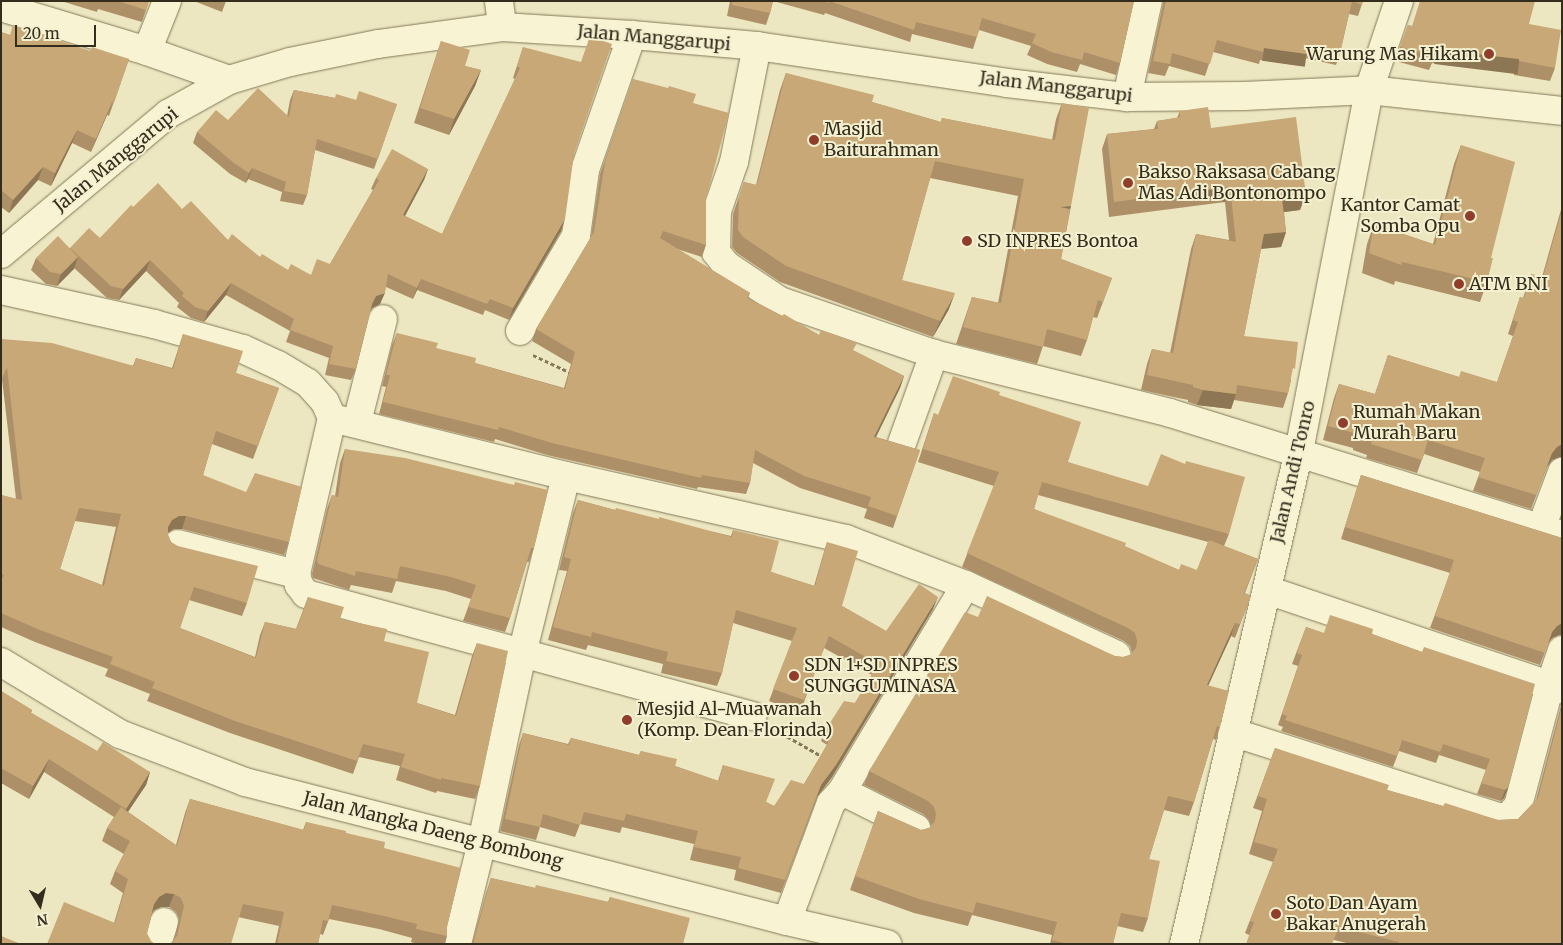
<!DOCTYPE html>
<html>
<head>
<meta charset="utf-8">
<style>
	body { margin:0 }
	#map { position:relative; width:1563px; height:945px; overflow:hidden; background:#ece7c0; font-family:Merriweather,serif }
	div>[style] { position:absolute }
	.path>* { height:3px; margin-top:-1.5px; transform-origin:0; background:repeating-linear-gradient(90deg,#847859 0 4px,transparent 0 6.5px) }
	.roads { filter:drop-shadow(0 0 1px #847859) drop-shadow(0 0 1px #847859) }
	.minor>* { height:28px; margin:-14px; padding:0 14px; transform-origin:14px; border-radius:14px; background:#f7f3d3 }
	.wall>* { inset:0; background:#ad9067 }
	.shaded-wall>* { inset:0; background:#8d7654; transform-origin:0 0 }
	.building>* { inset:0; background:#c9a878 }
	.dots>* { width:14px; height:14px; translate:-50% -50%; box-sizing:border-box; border:2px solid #f4f0d0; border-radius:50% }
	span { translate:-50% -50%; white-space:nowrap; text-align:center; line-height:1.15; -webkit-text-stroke:4px #f4f0d0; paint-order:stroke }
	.street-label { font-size:18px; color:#342d1d }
	.poi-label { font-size:18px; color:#342d1d }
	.right { translate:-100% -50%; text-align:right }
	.left { translate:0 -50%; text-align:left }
	.frame { position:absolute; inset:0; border:2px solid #342d1d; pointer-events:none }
	.north { position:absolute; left:15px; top:880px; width:50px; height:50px; -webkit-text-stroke:4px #f4f0d0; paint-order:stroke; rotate:171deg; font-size:14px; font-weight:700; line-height:20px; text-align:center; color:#342d1d }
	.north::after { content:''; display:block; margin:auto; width:18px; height:22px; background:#342d1d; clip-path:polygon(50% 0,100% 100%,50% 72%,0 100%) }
	.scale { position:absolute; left:15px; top:25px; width:81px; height:22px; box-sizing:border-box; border:2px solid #342d1d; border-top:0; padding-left:6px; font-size:15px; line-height:18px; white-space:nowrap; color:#342d1d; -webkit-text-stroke:4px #f4f0d0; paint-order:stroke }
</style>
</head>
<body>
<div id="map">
	<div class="path">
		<div style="left:533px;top:355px;width:42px;rotate:25.3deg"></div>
		<div style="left:776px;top:730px;width:54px;rotate:29.9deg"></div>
	</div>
	<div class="roads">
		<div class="minor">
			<div style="left:499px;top:1px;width:26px;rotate:83deg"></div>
			<div style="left:1px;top:7px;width:152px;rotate:16.8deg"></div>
			<div style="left:147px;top:51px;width:87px;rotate:19.5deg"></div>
			<div style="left:757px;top:46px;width:118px;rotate:101.2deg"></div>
			<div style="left:734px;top:162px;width:52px;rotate:109.1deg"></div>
			<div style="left:717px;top:211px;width:41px;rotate:91.4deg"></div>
			<div style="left:716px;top:252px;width:16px;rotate:52deg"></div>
			<div style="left:726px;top:265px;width:65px;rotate:33.7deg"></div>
			<div style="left:780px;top:301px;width:163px;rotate:19deg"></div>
			<div style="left:934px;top:354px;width:243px;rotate:14deg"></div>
			<div style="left:1170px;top:413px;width:411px;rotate:17.3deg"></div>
			<div style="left:147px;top:51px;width:54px;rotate:-68.2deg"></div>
			<div style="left:1127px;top:97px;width:98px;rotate:-77.7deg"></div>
			<div style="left:1px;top:254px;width:218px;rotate:-40deg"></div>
			<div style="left:168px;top:114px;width:70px;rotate:-29.1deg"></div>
			<div style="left:229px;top:80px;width:64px;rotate:-16.4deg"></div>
			<div style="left:290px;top:62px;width:90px;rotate:-11.6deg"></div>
			<div style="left:378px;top:44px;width:125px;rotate:-7.8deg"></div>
			<div style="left:502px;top:27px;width:130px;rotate:3.5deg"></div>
			<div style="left:632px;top:35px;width:125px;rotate:5deg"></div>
			<div style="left:757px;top:46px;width:253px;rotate:8.4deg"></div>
			<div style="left:1007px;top:83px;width:121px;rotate:6.7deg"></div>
			<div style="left:1127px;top:97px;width:117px;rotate:-0.5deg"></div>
			<div style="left:1244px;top:96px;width:125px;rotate:-2.7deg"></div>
			<div style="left:1369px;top:90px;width:194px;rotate:6.2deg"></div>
			<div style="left:1px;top:290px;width:157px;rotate:12.5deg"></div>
			<div style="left:154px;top:324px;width:92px;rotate:15.7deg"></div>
			<div style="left:243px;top:349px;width:38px;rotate:25deg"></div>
			<div style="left:278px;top:365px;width:35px;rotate:31deg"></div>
			<div style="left:308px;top:383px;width:25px;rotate:48deg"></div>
			<div style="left:325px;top:402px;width:17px;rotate:66deg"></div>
			<div style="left:332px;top:418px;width:241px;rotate:13.9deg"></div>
			<div style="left:566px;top:476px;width:287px;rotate:12.7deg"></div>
			<div style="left:846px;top:539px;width:129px;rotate:21deg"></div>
			<div style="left:966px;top:585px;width:166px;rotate:24.9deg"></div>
			<div style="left:520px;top:331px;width:110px;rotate:-59.5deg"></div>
			<div style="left:576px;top:236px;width:67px;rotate:-82.2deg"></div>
			<div style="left:585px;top:170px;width:143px;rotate:-70.8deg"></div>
			<div style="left:332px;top:418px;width:160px;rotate:103deg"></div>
			<div style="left:296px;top:574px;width:11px;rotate:75deg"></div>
			<div style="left:299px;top:585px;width:11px;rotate:52deg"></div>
			<div style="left:306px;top:594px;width:463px;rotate:15.3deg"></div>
			<div style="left:357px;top:422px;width:106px;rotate:-75.8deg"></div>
			<div style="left:902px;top:443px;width:95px;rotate:-70.2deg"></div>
			<div style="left:1541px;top:528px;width:60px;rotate:-69.4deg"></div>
			<div style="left:178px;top:544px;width:122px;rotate:14.3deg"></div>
			<div style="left:1267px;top:590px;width:311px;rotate:18.6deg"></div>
			<div style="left:1px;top:662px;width:139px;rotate:31.2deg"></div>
			<div style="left:120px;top:734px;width:134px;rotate:21deg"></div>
			<div style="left:245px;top:782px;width:560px;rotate:14.38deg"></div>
			<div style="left:787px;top:921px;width:103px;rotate:13deg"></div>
			<div style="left:1232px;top:732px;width:279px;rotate:17.7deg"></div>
			<div style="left:1498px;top:817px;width:10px"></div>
			<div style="left:1508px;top:817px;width:15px;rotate:-48deg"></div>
			<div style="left:1518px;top:806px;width:125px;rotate:-75.2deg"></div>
			<div style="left:1550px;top:685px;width:37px;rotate:-71deg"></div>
			<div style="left:842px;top:791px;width:83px;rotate:26.6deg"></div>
			<div style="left:787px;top:921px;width:126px;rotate:-69.6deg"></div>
			<div style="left:831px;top:803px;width:16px;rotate:-47deg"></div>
			<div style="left:842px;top:791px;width:240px;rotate:-59deg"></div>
			<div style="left:157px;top:944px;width:23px;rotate:-72deg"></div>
			<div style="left:457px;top:944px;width:105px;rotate:-76.2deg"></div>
			<div style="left:482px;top:842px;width:192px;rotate:-78deg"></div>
			<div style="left:522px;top:654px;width:183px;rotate:-76.1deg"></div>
			<div style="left:1184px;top:944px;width:506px;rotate:-76.87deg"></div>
			<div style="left:1299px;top:451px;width:368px;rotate:-79deg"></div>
			<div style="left:1369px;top:90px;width:94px;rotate:-71.4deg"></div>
		</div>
	</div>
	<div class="wall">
		<div style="clip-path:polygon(61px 1px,149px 1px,142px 22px,98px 9px,97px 12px)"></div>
		<div style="clip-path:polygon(194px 1px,226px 1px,222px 12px)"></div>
		<div style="clip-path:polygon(730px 1px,1134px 1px,1120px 63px,1116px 75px,1080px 64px,1077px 72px,1047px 64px,1027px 55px,1031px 46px,979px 30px,973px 49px,912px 34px,910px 42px,825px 13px,824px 15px,773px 1px,770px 13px,766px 25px,727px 16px)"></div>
		<div style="clip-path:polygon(1163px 1px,1363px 1px,1358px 16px,1349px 14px,1340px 53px,1336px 65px,1305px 58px,1302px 66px,1260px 60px,1259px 64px,1213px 52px,1205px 76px,1169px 66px,1165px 76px,1148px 73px,1163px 4px)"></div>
		<div style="clip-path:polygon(1529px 24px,1555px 68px,1550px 81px,1514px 75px,1514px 73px,1432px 63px,1429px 70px,1395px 61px,1408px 25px,1411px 26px)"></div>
		<div style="clip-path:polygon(1px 32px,10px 35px,129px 59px,109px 116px,107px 115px,91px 152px,72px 143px,51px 186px,38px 180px,9px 213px,1px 207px)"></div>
		<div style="clip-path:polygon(441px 41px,465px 66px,481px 70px,475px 86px,449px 135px,414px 123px)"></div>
		<div style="clip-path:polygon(523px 47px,574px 154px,561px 231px,509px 320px,485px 310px,483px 315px,417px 290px,413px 299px,386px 287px,380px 304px,372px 308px,370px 311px,356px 369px,351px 380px,325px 375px,329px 358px,286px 342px,290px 331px,226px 295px,204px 322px,191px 318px,177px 307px,179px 303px,146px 271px,119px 300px,107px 298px,74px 268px,57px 286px,46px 284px,31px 270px,36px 258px,70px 248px,100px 238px,133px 207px,182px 209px,228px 240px,260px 257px,288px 270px,311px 275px,330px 264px,373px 190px,371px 189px,376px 178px,428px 169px,424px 180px,405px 216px,442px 234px,515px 79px,513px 78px)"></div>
		<div style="clip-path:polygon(786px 73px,872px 102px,941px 122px,942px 118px,1052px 140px,1056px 119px,1062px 103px,1071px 206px,1061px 259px,1112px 278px,1097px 318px,1093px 317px,1087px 340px,1081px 356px,1043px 346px,1037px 364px,956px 344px,972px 297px,998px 303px,1018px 196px,930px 178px,902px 280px,949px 309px,933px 337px,780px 282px,737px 253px,732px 247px,733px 214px,744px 182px,756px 185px,780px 90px)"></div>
		<div style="clip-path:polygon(633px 79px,693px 103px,706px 199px,706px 245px,702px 257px,677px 249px,750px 293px,748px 298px,819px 335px,854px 351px,904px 376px,900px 388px,876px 437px,920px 450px,893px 528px,864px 518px,867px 509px,800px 488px,753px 463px,750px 483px,746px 494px,698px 487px,697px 489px,547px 455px,495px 439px,494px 442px,379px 414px,386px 387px,382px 386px,392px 345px,397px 333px,475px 363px,564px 388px,571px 364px,532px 341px,536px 329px,591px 237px,600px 174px)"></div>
		<div style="clip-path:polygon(294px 90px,335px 98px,397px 104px,374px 169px,315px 150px,307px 195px,303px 205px,280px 201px,282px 192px,248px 179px,246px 183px,230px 174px,193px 143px,197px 132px,228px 120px,287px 116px,290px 100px)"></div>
		<div style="clip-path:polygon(1180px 111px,1211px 128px,1300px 210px,1284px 212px,1286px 232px,1281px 247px,1261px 249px,1244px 336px,1291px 380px,1288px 393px,1283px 408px,1234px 400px,1231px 409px,1197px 405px,1188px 402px,1188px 400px,1141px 390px,1147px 364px,1152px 349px,1170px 353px,1191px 249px,1196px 234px,1229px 240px,1225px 202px,1109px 217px,1102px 149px,1107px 134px,1154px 129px,1157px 121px,1177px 118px)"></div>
		<div style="clip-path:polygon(1461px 145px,1491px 258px,1487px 282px,1480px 302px,1395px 281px,1394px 285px,1362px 273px,1367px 244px,1374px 224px,1433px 244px,1454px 164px)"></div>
		<div style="clip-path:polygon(1562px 206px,1562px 457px,1559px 457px,1552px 460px,1547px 467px,1531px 509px,1473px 491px,1480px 472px,1424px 454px,1417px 473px,1366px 458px,1367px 455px,1353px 450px,1353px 448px,1323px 440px,1334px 398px,1339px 384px,1375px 394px,1388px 355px,1459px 377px,1497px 382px,1513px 336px,1508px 334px,1520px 297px,1523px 298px,1531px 274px,1542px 277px)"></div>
		<div style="clip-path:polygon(evenodd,183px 334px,236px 373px,279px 388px,253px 459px,212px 444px,203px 475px,289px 542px,284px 555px,182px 529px,174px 529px,168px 533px,168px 535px,171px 542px,247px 603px,242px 616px,189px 600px,180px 628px,255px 657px,260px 635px,265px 622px,296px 629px,308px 597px,340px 619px,384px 641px,417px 703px,455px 715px,472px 656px,477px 643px,480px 786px,475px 799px,437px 791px,436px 793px,396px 780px,400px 766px,359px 757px,353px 774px,230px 733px,147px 701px,150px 694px,105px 676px,108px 669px,35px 642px,1px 627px,1px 495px,16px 499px,2px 379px,1px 339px,133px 366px,136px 358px,172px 368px,183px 334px,75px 521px,116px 527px,102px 585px,60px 569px,75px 521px)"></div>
		<div style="clip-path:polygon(evenodd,999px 395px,1068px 462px,1229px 534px,1224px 546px,1258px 559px,1245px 593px,1251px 596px,1235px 638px,1231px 636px,1208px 686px,1220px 727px,1216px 740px,1213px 739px,1194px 802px,1189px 816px,1164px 810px,1149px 859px,1148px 918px,1143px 932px,1117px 926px,1113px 944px,1050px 944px,1052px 935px,972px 915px,968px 926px,914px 913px,850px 890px,878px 811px,921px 830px,929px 828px,931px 826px,929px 820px,923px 814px,864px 785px,869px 771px,978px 617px,1115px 656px,1123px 657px,1130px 655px,1132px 653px,1130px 646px,1124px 641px,962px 567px,994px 486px,918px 462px,934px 413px,938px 415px,999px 395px,1038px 495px,1208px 542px,1197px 570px,1179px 570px,1125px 547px,1034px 509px,1038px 495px)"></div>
		<div style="clip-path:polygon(345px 449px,534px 548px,529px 562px,527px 562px,510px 618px,505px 632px,463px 621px,471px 599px,446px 591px,396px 581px,392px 593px,351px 585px,349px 590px,313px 578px,312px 574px,327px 509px,332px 495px,335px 496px,340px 463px)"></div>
		<div style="clip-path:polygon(1361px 475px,1562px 538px,1562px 635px,1559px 635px,1552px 638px,1548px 644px,1540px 665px,1430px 628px,1450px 573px,1341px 539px)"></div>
		<div style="clip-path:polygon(578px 500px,615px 510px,658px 519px,731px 536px,733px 530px,771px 572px,814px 586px,823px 555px,827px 542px,842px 606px,886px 631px,933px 609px,832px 777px,817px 797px,781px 893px,734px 880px,736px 870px,690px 860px,694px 844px,622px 827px,620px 833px,580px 824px,575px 837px,540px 827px,536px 840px,500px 831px,519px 745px,523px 733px,568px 744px,571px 738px,639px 755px,641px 751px,675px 766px,718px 781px,723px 765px,766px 802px,774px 806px,804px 784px,827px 745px,821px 741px,826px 729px,855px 703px,872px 675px,824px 648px,800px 713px,769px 701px,792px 641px,733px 623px,722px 673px,717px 686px,661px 673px,663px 664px,588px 645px,586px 650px,548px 640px,567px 571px,559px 570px,573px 513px)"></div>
		<div style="clip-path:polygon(1306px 627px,1323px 633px,1372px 634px,1422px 652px,1508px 787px,1504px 798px,1501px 801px,1477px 794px,1486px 770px,1439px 755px,1436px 763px,1399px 751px,1393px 767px,1281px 731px,1283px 727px,1278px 725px,1298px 666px,1292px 664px)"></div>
		<div style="clip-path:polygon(1px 691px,32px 710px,31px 713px,97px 751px,150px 772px,146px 785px,128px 812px,176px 845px,185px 813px,190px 799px,303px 830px,306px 822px,346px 833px,384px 848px,447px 927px,447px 936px,445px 944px,417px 944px,411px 942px,412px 938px,379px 929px,329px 919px,323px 935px,320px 934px,318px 944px,275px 944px,279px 926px,238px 917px,172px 942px,174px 939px,179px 919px,176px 912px,169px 907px,161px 907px,154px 910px,152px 914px,147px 933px,114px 923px,123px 893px,110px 884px,115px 871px,124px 854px,102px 841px,107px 828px,114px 817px,44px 772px,29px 799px,1px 783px)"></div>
		<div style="clip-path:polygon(1562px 702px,1562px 944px,1351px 944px,1334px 940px,1249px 935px,1245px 933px,1273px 862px,1249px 854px,1262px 811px,1253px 808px,1275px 748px,1387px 790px,1443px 806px,1498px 820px,1518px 819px,1536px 800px)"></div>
		<div style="clip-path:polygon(491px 878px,535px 888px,608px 902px,610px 897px,683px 944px,472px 944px,486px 893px)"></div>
	</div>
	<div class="shaded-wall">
		<div style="left:1264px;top:48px;width:43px;height:13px;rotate:8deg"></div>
		<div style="left:1436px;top:49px;width:84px;height:15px;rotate:7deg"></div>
		<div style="clip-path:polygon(481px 70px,475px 86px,449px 135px,454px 119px)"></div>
		<div style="clip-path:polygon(112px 102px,107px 115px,91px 152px,96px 139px)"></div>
		<div style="clip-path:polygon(77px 130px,72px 143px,51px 186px,55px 173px)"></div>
		<div style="clip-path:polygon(43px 167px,38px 180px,9px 213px,13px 200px)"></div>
		<div style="clip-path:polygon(252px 168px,248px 179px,246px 183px,249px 173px)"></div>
		<div style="clip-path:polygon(428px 169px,424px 180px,399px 227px,403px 215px)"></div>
		<div style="left:1230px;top:187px;width:16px;height:117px;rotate:108deg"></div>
		<div style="clip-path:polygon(1306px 195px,1300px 210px,1277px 213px,1282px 198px)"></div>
		<div style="clip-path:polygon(1071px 206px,1064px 222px,1060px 207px)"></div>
		<div style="clip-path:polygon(565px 219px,561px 231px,509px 320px,513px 308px)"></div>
		<div style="clip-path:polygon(1286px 232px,1281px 247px,1258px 249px,1264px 234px)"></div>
		<div style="clip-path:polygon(78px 257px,74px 269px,57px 286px,61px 274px)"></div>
		<div style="clip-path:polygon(150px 260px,146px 271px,119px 300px,123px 289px)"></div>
		<div style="clip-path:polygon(421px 279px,417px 290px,413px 299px,417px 288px)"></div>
		<div style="clip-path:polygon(231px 283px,226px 295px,204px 322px,208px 311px)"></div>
		<div style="clip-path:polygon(385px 293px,380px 304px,372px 308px,368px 315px,372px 304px,376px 296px)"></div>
		<div style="clip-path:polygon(955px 293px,949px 309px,933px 337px,940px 321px)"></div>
		<div style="clip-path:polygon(904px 376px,900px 388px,870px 449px,874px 437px)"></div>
		<div style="clip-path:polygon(1203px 390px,1236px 394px,1231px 409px,1197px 405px)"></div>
		<div style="clip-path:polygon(1562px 444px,1562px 457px,1559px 457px,1552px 460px,1547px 467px,1531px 509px,1552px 453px,1557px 447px)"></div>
		<div style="clip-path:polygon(179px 516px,186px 516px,182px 529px,174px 529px,167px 533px,168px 527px,172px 520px)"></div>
		<div style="clip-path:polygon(938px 597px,933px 609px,832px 777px,817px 797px,781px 893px,821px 785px)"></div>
		<div style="clip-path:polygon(1235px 623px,1231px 636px,1202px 699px,1207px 685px)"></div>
		<div style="clip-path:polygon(1562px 623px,1562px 635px,1559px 635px,1552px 638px,1547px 644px,1552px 632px,1557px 626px)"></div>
		<div style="clip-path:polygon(49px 759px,44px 772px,29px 799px,33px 786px)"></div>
		<div style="clip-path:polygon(150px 772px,146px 785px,121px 822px,126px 809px)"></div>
		<div style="clip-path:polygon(1508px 787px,1504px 798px,1501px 801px,1505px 790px)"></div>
		<div style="clip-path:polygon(166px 893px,174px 894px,169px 907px,161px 907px,154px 910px,149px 917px,154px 904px,159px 897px)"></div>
	</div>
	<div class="building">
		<div style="clip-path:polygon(118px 1px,149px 1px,146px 10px)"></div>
		<div style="clip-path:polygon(732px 1px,773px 1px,770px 13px,732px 5px)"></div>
		<div style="clip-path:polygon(821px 1px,1134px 1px,1120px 63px,1084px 52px,1082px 60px,1051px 52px,1032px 43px,1036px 34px,982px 18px,977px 37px,916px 22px,914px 30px,829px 1px,829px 3px)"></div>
		<div style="clip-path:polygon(1166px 1px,1363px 1px,1362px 5px,1352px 1px,1340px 53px,1308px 46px,1307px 54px,1264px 48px,1263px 52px,1217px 40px,1210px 64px,1172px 53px,1170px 64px,1153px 61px)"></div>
		<div style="clip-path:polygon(1420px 1px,1535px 1px,1529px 24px,1561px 30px,1555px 68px,1519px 61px,1519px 59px,1436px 49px,1434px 56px,1400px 47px,1408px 25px,1412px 26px)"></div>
		<div style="clip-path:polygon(13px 25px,90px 51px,92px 47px,129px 59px,114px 103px,112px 102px,96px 139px,77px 130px,55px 173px,43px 167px,13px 200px,1px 190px,1px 32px,10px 35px)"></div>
		<div style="clip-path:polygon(590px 36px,612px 44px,574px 154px,565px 219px,513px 308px,490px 299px,487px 304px,421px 279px,417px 288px,388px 274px,385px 293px,376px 296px,372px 304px,356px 369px,329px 364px,333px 346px,290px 330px,294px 319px,231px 283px,208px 311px,195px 307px,182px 296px,184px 293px,150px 260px,123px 289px,111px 286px,70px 248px,89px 228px,100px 238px,131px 205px,133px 207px,158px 183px,182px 209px,191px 201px,228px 240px,232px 234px,260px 257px,262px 254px,288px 270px,291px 264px,311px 275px,317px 259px,330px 264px,379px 180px,376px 178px,392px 149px,428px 169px,403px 215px,442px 234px,520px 68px,517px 66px,523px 47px,581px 62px)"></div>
		<div style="clip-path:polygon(441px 41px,470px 50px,465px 66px,481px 70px,454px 119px,420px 108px)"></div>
		<div style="clip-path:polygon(786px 73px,874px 95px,872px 102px,941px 122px,942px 118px,1055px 140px,1062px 103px,1089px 108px,1071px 206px,1060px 207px,1070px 209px,1061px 259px,1112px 278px,1103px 302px,1098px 300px,1087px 340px,1047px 329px,1043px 347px,963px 327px,972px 297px,1001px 303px,1024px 179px,935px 161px,902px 280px,955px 293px,940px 321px,786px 266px,743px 237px,738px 230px,739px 197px,744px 182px,757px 185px)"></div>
		<div style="clip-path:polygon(633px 79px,668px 88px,669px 86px,696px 94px,693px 103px,729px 113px,706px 199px,706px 245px,663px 231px,660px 238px,750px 293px,747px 298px,782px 316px,784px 314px,819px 335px,821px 330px,857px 343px,853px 350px,904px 376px,874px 437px,920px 450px,897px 516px,868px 506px,871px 497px,804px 476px,755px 450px,750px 483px,702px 475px,701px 478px,552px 443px,499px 427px,498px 430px,383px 402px,390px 375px,386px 375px,397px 333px,438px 343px,436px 348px,476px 358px,475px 363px,565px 389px,575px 352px,536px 329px,594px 232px,605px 162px)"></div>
		<div style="clip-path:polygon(258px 88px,289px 117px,294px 90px,335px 98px,336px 94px,356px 100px,359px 91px,397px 104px,378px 159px,317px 139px,307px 195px,284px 191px,286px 182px,252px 168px,249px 173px,234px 163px,197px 132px,216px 110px,228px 120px)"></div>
		<div style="clip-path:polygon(1208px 107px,1211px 128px,1296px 117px,1306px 195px,1282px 198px,1286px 232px,1264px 234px,1244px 336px,1298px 342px,1295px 369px,1293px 368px,1288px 393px,1237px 385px,1236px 394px,1203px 390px,1193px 387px,1193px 385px,1147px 375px,1152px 349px,1173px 353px,1196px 234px,1236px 242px,1230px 187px,1114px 202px,1107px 134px,1158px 129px,1157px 121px,1180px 117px,1180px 111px)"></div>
		<div style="clip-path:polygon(1461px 145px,1515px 162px,1491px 258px,1493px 258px,1487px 282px,1402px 262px,1401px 265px,1369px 253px,1374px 224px,1435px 245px)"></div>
		<div style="clip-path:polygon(1562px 210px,1562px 444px,1557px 447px,1552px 453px,1536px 495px,1478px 477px,1485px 458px,1428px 440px,1422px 460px,1371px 444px,1372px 441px,1358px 436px,1358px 434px,1328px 426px,1339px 384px,1375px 394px,1388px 355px,1459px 377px,1461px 371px,1497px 382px,1518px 322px,1513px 320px,1520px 297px,1524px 298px,1531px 274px,1543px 277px)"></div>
		<div style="clip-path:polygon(58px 236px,78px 257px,61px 274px,50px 272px,36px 258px)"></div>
		<div style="clip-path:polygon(evenodd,183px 334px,243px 351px,236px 373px,279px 388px,258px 446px,216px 431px,203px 475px,246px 492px,255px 473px,302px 487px,289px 542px,186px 516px,179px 516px,172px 520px,168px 527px,168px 535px,171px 542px,178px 546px,258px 566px,247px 603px,194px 587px,180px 628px,256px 658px,265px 622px,297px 629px,308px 597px,344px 607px,340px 619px,387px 629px,384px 641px,429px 652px,417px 703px,456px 716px,477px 643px,508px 651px,480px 786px,441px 778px,441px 780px,401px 767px,405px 754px,363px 744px,357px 761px,235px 721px,152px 688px,155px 682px,110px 664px,113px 657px,40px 630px,1px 613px,1px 580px,4px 575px,1px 574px,1px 495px,22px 500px,7px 367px,1px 381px,1px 339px,52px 343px,134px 366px,136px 358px,173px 369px,183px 334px,79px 508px,121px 514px,104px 586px,60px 569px,79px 508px)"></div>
		<div style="clip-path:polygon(953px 376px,1000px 392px,999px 395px,1081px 422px,1068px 462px,1148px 486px,1161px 454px,1185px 464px,1186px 461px,1245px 477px,1229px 534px,1042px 482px,1034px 509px,1126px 543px,1125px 546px,1179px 570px,1181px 564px,1197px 570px,1209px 540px,1258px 559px,1244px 593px,1251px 596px,1240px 624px,1235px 623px,1207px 685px,1229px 691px,1220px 727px,1217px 726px,1194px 802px,1168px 796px,1149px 859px,1160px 861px,1148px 918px,1121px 913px,1113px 944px,1068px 944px,1052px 940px,1057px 922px,976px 902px,973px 913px,919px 899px,855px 876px,878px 811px,921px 830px,929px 828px,935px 821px,936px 814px,934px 807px,928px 801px,869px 771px,965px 612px,978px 617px,987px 596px,1115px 656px,1123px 657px,1130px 655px,1136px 648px,1137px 641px,1135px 633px,1128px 628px,967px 553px,999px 472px,923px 449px,934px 413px,938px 415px)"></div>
		<div style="clip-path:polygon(345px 449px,405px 458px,514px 485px,515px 482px,548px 490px,534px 548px,531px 548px,510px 618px,468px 607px,476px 585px,451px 577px,400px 566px,397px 579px,356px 571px,355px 576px,318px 564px,317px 560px,332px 495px,338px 497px)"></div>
		<div style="clip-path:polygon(1361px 475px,1562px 538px,1562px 623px,1557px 626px,1552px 632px,1545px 653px,1435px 616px,1454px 560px,1345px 527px)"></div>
		<div style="clip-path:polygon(578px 500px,615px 510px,616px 508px,659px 519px,659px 517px,732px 537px,733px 530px,779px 541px,771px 572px,815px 586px,827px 542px,858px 551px,842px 606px,886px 631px,919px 584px,938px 597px,836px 765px,821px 785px,785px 880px,738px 868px,741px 857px,694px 847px,698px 831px,626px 814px,624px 821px,584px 812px,580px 825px,543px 814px,540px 827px,505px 819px,523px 733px,569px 745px,571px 738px,639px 755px,641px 751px,677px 759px,675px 766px,719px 781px,723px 765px,775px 779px,766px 802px,774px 806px,791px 780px,804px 784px,833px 734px,826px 729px,844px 701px,855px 703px,878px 664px,829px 636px,804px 700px,773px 689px,797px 628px,736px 610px,722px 673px,666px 661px,668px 652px,592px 632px,591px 637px,553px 627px,571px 559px,564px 557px)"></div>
		<div style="clip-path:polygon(1330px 615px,1373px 629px,1372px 634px,1422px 652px,1424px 647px,1535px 684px,1508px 787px,1505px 790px,1481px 783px,1490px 759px,1443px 744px,1440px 752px,1402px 740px,1397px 756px,1285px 720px,1287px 716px,1282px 714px,1302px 655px,1297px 653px,1306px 627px,1324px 633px)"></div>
		<div style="clip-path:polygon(1px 691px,32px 710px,30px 712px,97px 751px,103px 742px,150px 772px,126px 809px,49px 759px,33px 786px,1px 768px)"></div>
		<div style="clip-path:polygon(1562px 706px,1562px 944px,1398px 944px,1399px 942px,1339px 927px,1332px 944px,1246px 944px,1254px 922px,1250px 921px,1278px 849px,1254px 842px,1267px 799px,1258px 796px,1275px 748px,1389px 785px,1387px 790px,1443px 806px,1445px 803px,1498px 820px,1518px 819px,1538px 798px)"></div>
		<div style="clip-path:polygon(190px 799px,304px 830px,306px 822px,346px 831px,346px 833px,385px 842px,384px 848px,461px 868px,447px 927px,447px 936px,416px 929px,417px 924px,384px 916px,332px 905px,328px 921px,323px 920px,318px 944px,277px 944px,284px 912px,243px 904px,231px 944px,169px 944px,172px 942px,177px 936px,184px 906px,181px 898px,174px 894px,166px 893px,159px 897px,154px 904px,147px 933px,151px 941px,155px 944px,47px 944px,64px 902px,115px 923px,128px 879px,115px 871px,130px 841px,107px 828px,121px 807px,177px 846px)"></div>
		<div style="clip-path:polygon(491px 878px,535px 888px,536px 885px,609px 902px,610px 897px,690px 918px,683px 944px,473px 944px)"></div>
		<div style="clip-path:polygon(1px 936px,21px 944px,1px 944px)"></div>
	</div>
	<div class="dots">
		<div style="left:1489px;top:54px;background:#913d2b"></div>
		<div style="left:814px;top:140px;background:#913d2b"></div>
		<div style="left:1128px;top:183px;background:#913d2b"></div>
		<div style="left:1470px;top:216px;background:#913d2b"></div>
		<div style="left:967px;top:241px;background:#913d2b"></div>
		<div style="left:1459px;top:284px;background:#913d2b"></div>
		<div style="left:1343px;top:423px;background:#913d2b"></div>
		<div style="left:794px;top:676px;background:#913d2b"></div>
		<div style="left:627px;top:720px;background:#913d2b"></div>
		<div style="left:1276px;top:914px;background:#913d2b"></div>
	</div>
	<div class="street-label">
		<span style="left:654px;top:38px;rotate:5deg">Jalan Manggarupi</span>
		<span style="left:1056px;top:87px;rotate:7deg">Jalan Manggarupi</span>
		<span style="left:116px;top:160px;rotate:-39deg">Jalan Manggarupi</span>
		<span style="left:1293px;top:472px;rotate:-77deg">Jalan Andi Tonro</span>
		<span style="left:433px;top:830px;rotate:14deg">Jalan Mangka Daeng Bombong</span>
	</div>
	<div class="poi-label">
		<span class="right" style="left:1479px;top:54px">Warung Mas Hikam</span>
		<span class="left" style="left:824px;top:140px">Masjid<br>Baiturahman</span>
		<span class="left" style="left:1138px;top:183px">Bakso Raksasa Cabang<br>Mas Adi Bontonompo</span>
		<span class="right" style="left:1460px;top:216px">Kantor Camat<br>Somba Opu</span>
		<span class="left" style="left:977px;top:241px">SD INPRES Bontoa</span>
		<span class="left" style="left:1469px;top:284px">ATM BNI</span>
		<span class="left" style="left:1353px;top:423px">Rumah Makan<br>Murah Baru</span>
		<span class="left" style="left:804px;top:676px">SDN 1+SD INPRES<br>SUNGGUMINASA</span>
		<span class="left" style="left:637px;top:720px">Mesjid Al-Muawanah<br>(Komp. Dean Florinda)</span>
		<span class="left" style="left:1286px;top:914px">Soto Dan Ayam<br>Bakar Anugerah</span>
	</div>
	<div class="frame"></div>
	<div class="north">N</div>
	<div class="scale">20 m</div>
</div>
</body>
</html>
